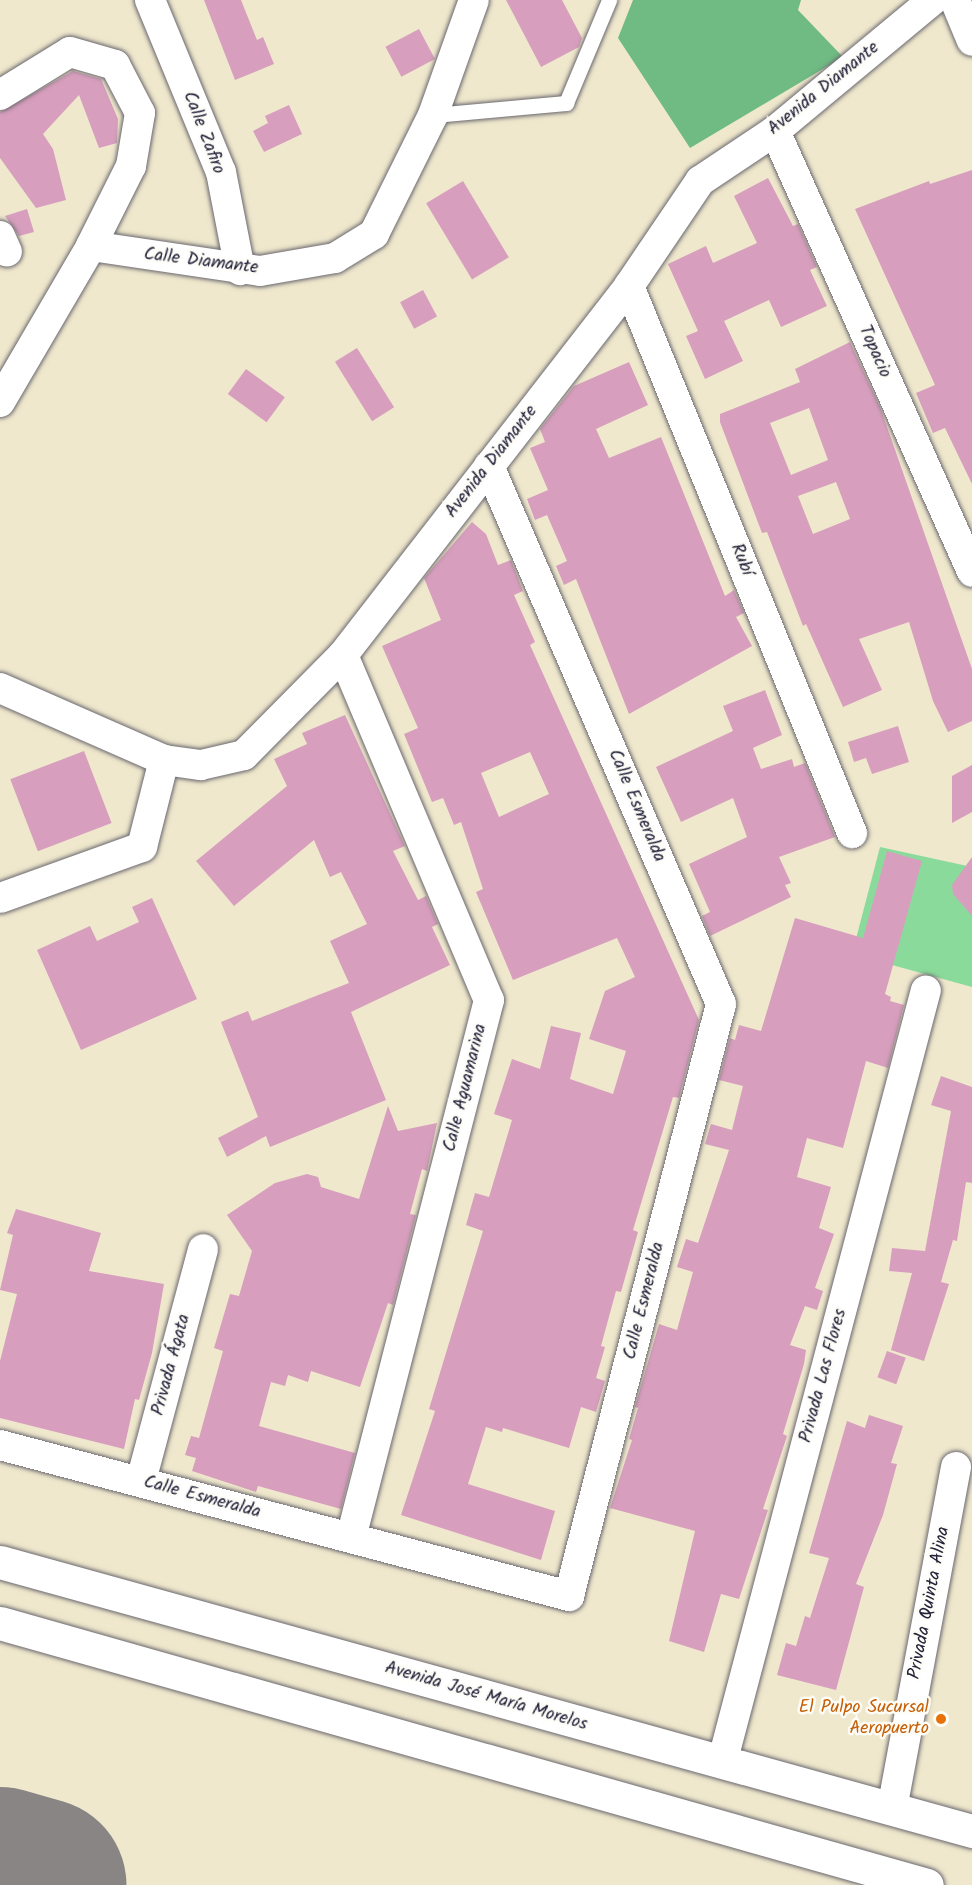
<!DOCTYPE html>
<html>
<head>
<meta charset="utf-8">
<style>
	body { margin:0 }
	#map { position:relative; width:972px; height:1885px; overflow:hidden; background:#efe8cd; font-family:Kalam,sans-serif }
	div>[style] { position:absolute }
	.green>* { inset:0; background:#8adb9b }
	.forest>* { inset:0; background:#6fbb83 }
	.runway>* { height:174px; margin:-87px; padding:0 87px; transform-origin:87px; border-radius:87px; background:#888584 }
	.building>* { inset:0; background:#d79fbd; transform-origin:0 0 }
	.roads { filter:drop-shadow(0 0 2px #6a676e) drop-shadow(0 0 2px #6a676e) }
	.service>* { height:15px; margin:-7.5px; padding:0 7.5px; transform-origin:7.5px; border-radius:7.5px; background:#fff }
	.minor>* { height:30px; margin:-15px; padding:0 15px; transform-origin:15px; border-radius:15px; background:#fff }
	.trunk>* { height:33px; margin:-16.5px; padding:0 16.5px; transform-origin:16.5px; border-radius:16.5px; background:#fff }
	.dots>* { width:16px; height:16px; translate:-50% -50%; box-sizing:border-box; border:3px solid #fdfcf7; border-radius:50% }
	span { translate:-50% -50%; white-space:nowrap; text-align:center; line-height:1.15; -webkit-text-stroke:5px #fdfcf7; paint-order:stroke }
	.street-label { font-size:18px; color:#22223b }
	.food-label { font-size:18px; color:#c56008 }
	.right { translate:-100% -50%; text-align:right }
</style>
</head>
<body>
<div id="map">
	<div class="green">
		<div style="clip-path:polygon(880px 847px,972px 867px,972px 987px,852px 954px)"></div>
	</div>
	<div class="forest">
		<div style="clip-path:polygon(633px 0,801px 0,798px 10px,843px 57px,690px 148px,618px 38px)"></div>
	</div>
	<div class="runway">
		<div style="left:0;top:1874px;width:41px;rotate:15.8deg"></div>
	</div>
	<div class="building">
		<div style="clip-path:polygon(204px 0,241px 0,257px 40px,263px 37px,274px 64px,235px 80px)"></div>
		<div style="clip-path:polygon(506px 0,562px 0,582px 38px,579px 47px,541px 67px)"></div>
		<div style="left:419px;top:29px;width:34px;height:38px;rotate:62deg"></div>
		<div style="clip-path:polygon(73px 71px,101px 79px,118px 119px,117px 143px,99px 148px,79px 95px,43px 134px,53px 149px,66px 200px,36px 208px,0 158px,0 112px)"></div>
		<div style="clip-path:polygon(289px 105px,302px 134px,264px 152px,253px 131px,268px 123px,265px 116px)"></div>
		<div style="clip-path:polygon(972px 170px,972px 484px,945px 428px,933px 433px,916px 393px,935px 385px,855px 209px,929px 181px,930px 184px)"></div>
		<div style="clip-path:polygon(768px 178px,793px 226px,798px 224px,817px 267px,810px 270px,827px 306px,781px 327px,769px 300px,724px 321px,743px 361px,705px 379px,686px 336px,698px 331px,668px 264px,706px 246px,713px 263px,757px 243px,734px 196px)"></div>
		<div style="left:463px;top:181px;width:89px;height:43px;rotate:59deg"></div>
		<div style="clip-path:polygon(27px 209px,34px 232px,19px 236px,5px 216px)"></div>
		<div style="left:423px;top:290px;width:30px;height:26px;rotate:62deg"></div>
		<div style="clip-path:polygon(evenodd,850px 342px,880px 407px,972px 669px,972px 721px,948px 732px,933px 701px,909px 622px,859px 639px,882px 690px,843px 707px,806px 624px,803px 626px,767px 532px,762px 533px,720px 422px,720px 414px,800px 382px,795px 369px,850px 342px,809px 408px,828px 460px,791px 475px,770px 423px,809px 408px,850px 342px,836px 482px,850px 519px,813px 534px,798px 496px,836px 482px)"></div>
		<div style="left:357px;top:348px;width:70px;height:26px;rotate:58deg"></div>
		<div style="clip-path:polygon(629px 362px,648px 405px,596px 429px,609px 458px,661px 437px,725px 596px,734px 590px,744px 613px,736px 617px,752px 646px,629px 714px,576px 579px,564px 585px,556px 566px,567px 561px,547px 515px,535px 520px,527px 499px,548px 490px,530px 448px,545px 442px,540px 429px,574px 386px)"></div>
		<div style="left:246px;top:369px;width:48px;height:31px;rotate:36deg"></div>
		<div style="clip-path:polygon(evenodd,472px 522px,486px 534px,498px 565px,511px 560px,523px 591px,514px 595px,535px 642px,530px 645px,699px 1020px,679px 1098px,673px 1097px,633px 1230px,638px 1232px,621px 1292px,616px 1291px,601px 1346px,605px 1347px,596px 1378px,605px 1381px,596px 1412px,581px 1407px,569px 1448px,503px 1428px,502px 1432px,486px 1427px,468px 1484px,555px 1511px,541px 1560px,401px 1515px,435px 1411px,429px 1409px,483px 1231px,466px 1225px,475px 1193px,489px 1197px,512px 1120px,494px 1114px,512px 1059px,540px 1069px,551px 1026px,581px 1033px,570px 1079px,613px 1094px,626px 1051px,589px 1039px,605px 991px,635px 977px,617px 938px,513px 980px,476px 892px,483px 889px,461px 822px,454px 825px,443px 798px,432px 802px,404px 734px,418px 728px,382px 646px,441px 620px,424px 578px,472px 522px,530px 752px,549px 794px,499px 817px,481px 773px,530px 752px)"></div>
		<div style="clip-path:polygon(765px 690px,782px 735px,753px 748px,761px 769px,792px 759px,794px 767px,805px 763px,835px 837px,779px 857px,791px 883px,785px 885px,791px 897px,710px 936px,702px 916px,710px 912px,689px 864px,747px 837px,733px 798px,681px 822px,656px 767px,733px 731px,723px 706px)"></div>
		<div style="clip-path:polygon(345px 715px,405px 846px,393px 851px,418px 900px,426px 896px,438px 924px,432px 927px,450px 965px,351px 1012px,386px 1100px,270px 1147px,266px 1136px,227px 1157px,218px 1138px,258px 1117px,221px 1022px,248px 1011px,252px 1021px,349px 983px,330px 941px,367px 924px,341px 872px,330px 877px,314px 840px,234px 906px,196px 861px,287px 786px,274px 759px,307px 744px,302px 733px)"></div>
		<div style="clip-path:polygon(898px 726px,909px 762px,872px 774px,866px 758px,854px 762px,848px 742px)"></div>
		<div style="left:84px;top:751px;width:77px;height:79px;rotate:69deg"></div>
		<div style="clip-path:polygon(972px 765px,972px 812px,952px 823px,952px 776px)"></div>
		<div style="clip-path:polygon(887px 851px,922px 861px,885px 994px,891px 997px,890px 1001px,904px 1005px,888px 1068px,866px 1061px,843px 1148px,807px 1138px,797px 1177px,831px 1187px,819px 1228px,834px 1234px,815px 1288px,823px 1291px,817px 1310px,805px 1306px,790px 1345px,806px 1350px,804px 1364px,783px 1434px,787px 1436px,763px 1509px,768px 1510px,739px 1599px,721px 1594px,704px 1652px,669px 1641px,695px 1531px,610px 1508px,632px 1440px,629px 1439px,638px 1408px,635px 1407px,659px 1324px,677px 1330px,693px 1272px,677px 1267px,686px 1239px,698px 1243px,729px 1150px,705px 1144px,711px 1124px,732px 1130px,743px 1086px,719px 1080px,730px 1038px,735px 1040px,739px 1025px,761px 1031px,795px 918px,863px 938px)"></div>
		<div style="clip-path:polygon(972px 857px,972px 916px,953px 894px,952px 885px)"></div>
		<div style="clip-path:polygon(152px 898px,197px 999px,81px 1050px,37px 950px,90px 926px,97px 941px,139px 922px,132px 907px)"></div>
		<div style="clip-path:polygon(941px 1076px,972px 1087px,972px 1183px,966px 1182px,957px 1241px,953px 1240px,941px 1282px,949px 1284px,924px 1361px,891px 1350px,912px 1273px,889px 1271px,892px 1248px,925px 1251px,951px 1111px,931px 1105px)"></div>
		<div style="clip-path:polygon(388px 1106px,398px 1131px,437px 1123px,427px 1171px,422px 1169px,410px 1214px,416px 1215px,393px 1305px,388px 1303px,360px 1387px,311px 1371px,308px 1382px,288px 1375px,285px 1386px,271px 1382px,259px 1426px,355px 1453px,341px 1509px,258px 1486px,256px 1492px,192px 1471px,196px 1458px,185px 1455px,191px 1436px,199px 1438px,223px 1351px,214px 1348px,230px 1294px,239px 1296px,252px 1251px,227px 1215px,275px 1183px,307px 1174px,318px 1177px,321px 1187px,359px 1199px)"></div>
		<div style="clip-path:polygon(16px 1209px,101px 1233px,89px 1271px,164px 1284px,152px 1353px,139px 1400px,135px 1399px,124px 1449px,0 1418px,0 1361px,17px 1294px,0 1290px,13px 1235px,7px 1233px)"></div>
		<div style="left:887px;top:1351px;width:20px;height:28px;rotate:20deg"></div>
		<div style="clip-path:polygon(869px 1415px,903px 1426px,891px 1463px,897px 1464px,883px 1515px,856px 1584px,864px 1587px,836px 1690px,777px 1675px,786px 1643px,796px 1646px,805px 1616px,810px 1618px,829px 1558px,809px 1553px,847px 1421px,865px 1428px)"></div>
	</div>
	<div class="roads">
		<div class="service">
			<div style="left:433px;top:115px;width:134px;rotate:-5.2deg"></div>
			<div style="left:566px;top:103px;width:112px;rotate:-67.3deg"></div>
		</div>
		<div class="minor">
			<div style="left:150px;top:0;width:186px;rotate:67.6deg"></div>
			<div style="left:221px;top:172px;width:100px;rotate:79deg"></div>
			<div style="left:955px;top:0;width:44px;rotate:67.5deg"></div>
			<div style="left:0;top:95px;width:82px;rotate:-31.6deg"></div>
			<div style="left:70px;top:52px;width:47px;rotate:16.1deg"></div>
			<div style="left:115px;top:65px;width:54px;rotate:62.5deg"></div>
			<div style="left:140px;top:113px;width:54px;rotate:99.6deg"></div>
			<div style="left:131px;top:166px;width:89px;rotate:116.6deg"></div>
			<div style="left:775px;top:131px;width:483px;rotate:65.9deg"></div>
			<div style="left:0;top:236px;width:17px;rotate:66deg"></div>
			<div style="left:629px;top:286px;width:591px;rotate:67.82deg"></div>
			<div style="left:0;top:402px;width:181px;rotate:-59.7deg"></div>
			<div style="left:91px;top:246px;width:171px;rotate:8.4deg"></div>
			<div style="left:260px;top:271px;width:76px;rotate:-9.8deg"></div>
			<div style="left:335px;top:258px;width:46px;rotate:-31.6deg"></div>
			<div style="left:374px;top:234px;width:133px;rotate:-63.6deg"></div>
			<div style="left:433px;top:115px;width:122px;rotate:-70.4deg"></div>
			<div style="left:343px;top:655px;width:375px;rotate:67.1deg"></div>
			<div style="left:489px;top:1000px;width:555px;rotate:104.39deg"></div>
			<div style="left:0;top:688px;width:179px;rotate:23.7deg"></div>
			<div style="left:164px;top:760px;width:37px;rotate:8deg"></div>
			<div style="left:201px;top:765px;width:44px;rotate:-13.1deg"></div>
			<div style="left:244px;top:755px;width:141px;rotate:-45.3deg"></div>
			<div style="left:343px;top:655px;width:467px;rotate:-52.2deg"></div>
			<div style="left:629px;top:286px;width:127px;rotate:-55.9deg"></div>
			<div style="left:700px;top:181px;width:90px;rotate:-33.7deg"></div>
			<div style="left:775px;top:131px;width:205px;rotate:-39.7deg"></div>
			<div style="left:0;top:898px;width:151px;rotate:-19.8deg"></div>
			<div style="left:142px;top:847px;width:90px;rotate:-75.8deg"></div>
			<div style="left:0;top:1445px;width:589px;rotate:14.86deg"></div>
			<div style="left:569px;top:1596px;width:611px;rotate:-75.6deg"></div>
			<div style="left:721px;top:1004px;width:586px;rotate:-113.33deg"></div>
			<div style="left:141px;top:1481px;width:240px;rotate:-75deg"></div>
			<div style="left:722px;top:1763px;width:799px;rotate:-75.22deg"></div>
			<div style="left:892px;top:1809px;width:348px;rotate:-79.4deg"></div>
		</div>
		<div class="trunk">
			<div style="left:0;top:1562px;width:1009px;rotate:15.47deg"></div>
			<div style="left:0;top:1623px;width:963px;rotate:15.78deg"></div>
		</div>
	</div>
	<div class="dots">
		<div style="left:941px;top:1719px;background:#e8710a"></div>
	</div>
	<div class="street-label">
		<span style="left:824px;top:89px;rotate:-39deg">Avenida Diamante</span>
		<span style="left:203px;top:133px;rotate:69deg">Calle Zafiro</span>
		<span style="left:201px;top:262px;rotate:7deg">Calle Diamante</span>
		<span style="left:874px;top:352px;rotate:66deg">Topacio</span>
		<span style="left:492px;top:462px;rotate:-52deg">Avenida Diamante</span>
		<span style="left:741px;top:560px;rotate:68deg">Rubí</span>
		<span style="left:636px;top:806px;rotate:67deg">Calle Esmeralda</span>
		<span style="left:466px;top:1088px;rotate:-76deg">Calle Aguamarina</span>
		<span style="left:645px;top:1301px;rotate:-76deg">Calle Esmeralda</span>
		<span style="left:172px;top:1365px;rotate:-75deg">Privada Ágata</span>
		<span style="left:824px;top:1376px;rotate:-75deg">Privada Las Flores</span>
		<span style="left:202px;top:1498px;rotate:15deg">Calle Esmeralda</span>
		<span style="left:930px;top:1603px;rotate:-79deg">Privada Quinta Alina</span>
		<span style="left:486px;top:1697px;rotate:16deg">Avenida José María Morelos</span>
	</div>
	<div class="food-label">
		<span class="right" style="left:929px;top:1719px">El Pulpo Sucursal<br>Aeropuerto</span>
	</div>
</div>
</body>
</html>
